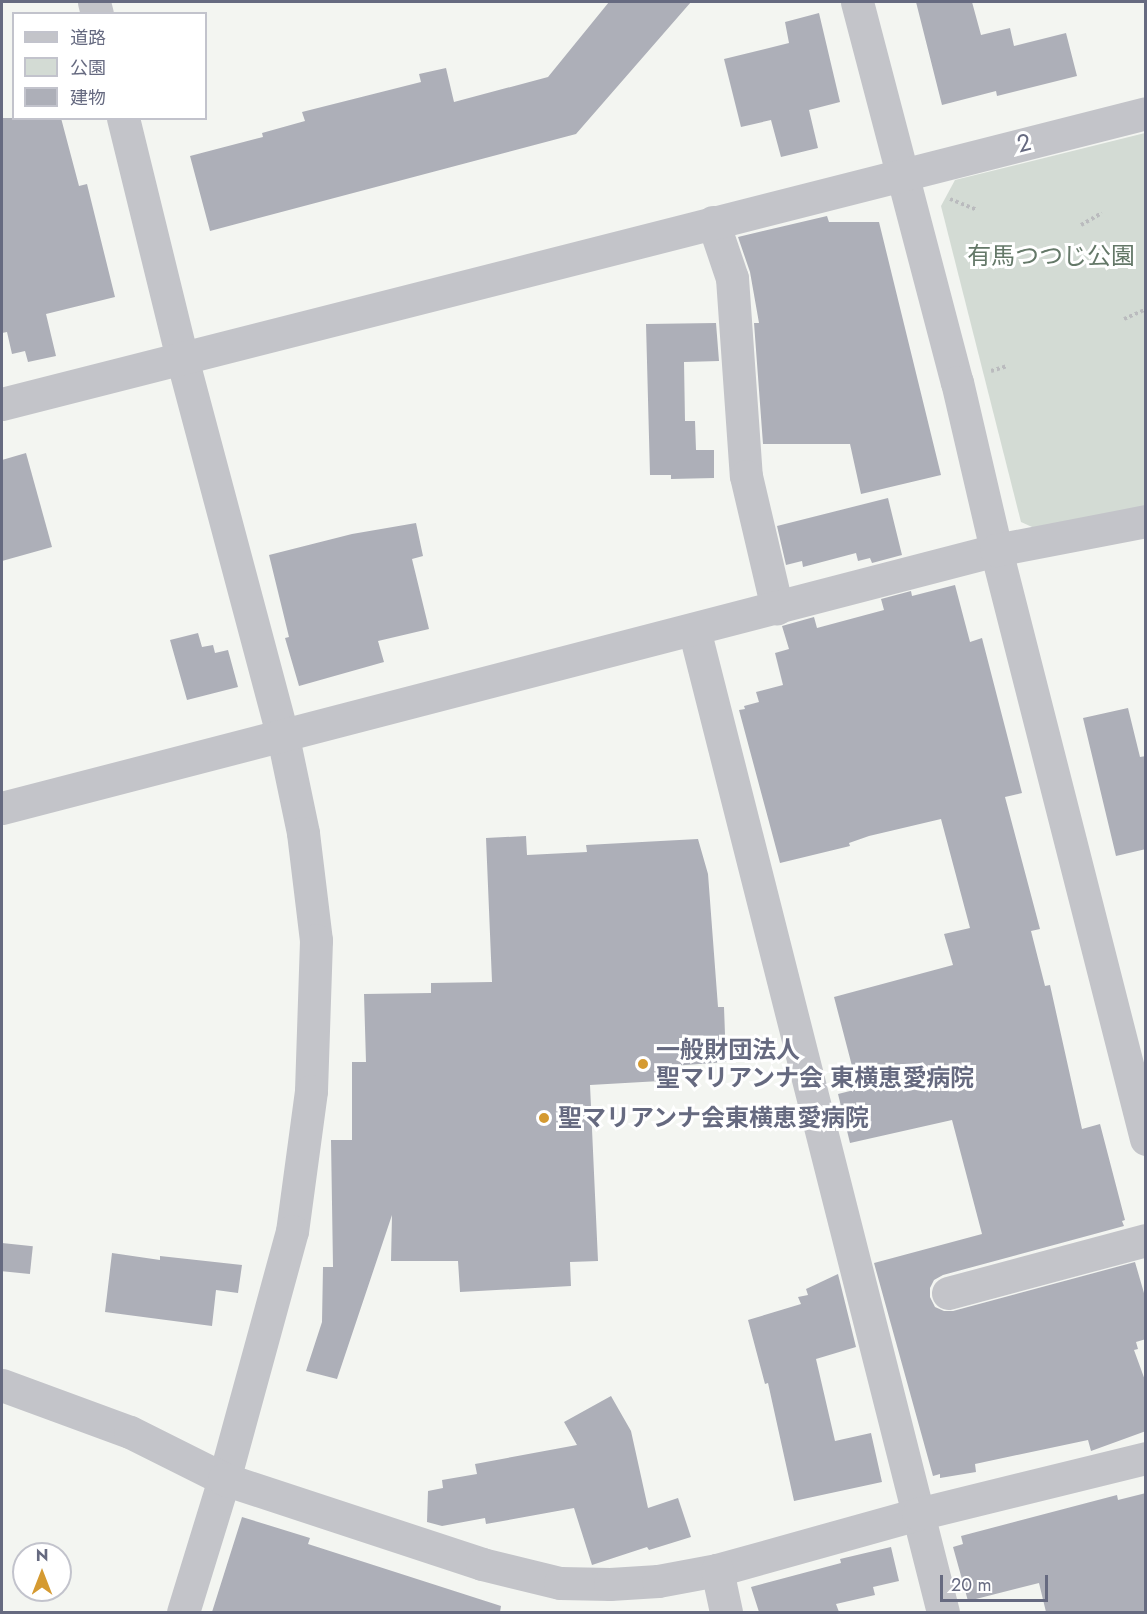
<!DOCTYPE html>
<html>
<head>
<meta charset="utf-8">
<style>
	body { margin:0 }
	#map { position:relative; width:1147px; height:1614px; overflow:hidden; background:#f3f5f1; font-family:Jost,"Noto Sans JP",sans-serif }
	div>[style] { position:absolute }
	.green>* { inset:0; background:#d3dbd4 }
	.building>* { inset:0; background:#adafb8; transform-origin:0 0 }
	.path>* { height:4px; margin-top:-2px; transform-origin:0; background:repeating-linear-gradient(90deg,#babbbe 0 3px,transparent 0 6px) }
	.minor>* { height:33px; margin:-16.5px; padding:0 16.5px; transform-origin:16.5px; border-radius:16.5px; background:#c3c4c9 }
	.dots>* { width:16px; height:16px; translate:-50% -50%; box-sizing:border-box; border:3px solid #fff; border-radius:50% }
	span { translate:-50% -50%; white-space:nowrap; text-align:center; line-height:1.15; -webkit-text-stroke:6px #fff; paint-order:stroke }
	.street-label { font-size:24px; color:#666a80 }
	.park-label { font-size:24px; color:#647868 }
	.poi-label { font-size:24px; color:#666a80; font-weight:700 }
	.left { translate:0 -50%; text-align:left }
	.frame { position:absolute; inset:0; border:3px solid #666a80; pointer-events:none }
	.legend { position:absolute; left:12px; top:12px; width:195px; height:108px; box-sizing:border-box; background:#fff; border:2px solid #c2c3cc; margin:0; padding:8px 10px; list-style:none; font-size:18px; color:#666a80 }
	.legend li { display:flex; align-items:center; gap:12px; height:30px }
	.legend b { width:30px; border:2px solid #c2c3cc }
	.north { position:absolute; left:12px; top:1542px; width:60px; height:60px; box-sizing:border-box; background:#fff; border:2px solid #c2c3cc; border-radius:50%; rotate:0deg; font-size:16px; font-weight:700; line-height:24px; text-align:center; color:#666a80 }
	.north::after { content:''; display:block; margin:auto; width:21px; height:27px; background:#d59a31; clip-path:polygon(50% 0,100% 100%,50% 72%,0 100%) }
	.scale { position:absolute; left:940px; top:1575px; width:108px; height:27px; box-sizing:border-box; border:3px solid #666a80; border-top:0; padding-left:8px; font-size:18px; line-height:21px; white-space:nowrap; color:#666a80; -webkit-text-stroke:4px #fff; paint-order:stroke }
</style>
</head>
<body>
<div id="map">
	<div class="green">
		<div style="clip-path:polygon(1145px 133px,1145px 510px,1041px 531px,1021px 522px,941px 206px,955px 180px)"></div>
	</div>
	<div class="building">
		<div style="clip-path:polygon(609px 2px,691px 2px,576px 134px,210px 231px,190px 156px,263px 137px,262px 133px,305px 121px,302px 112px,421px 82px,419px 74px,446px 68px,454px 102px,548px 77px)"></div>
		<div style="clip-path:polygon(916px 2px,972px 2px,981px 35px,1010px 28px,1014px 46px,1066px 33px,1077px 76px,997px 96px,996px 91px,942px 105px)"></div>
		<div style="clip-path:polygon(819px 13px,840px 102px,809px 110px,818px 148px,781px 157px,771px 120px,741px 127px,724px 59px,789px 43px,785px 22px)"></div>
		<div style="clip-path:polygon(2px 118px,61px 118px,79px 186px,87px 184px,115px 297px,46px 314px,56px 356px,28px 362px,25px 351px,12px 354px,7px 332px,2px 333px)"></div>
		<div style="clip-path:polygon(827px 216px,829px 222px,879px 222px,941px 475px,861px 494px,850px 444px,763px 444px,754px 323px,759px 323px,750px 272px,738px 237px)"></div>
		<div style="clip-path:polygon(716px 323px,719px 361px,684px 362px,685px 421px,695px 421px,696px 450px,714px 450px,714px 478px,671px 479px,671px 475px,650px 475px,646px 324px)"></div>
		<div style="clip-path:polygon(26px 453px,52px 547px,2px 561px,2px 460px)"></div>
		<div style="clip-path:polygon(888px 498px,902px 555px,872px 563px,870px 558px,858px 561px,856px 553px,803px 567px,802px 561px,786px 565px,777px 526px)"></div>
		<div style="clip-path:polygon(416px 523px,423px 556px,412px 559px,429px 629px,378px 641px,384px 662px,299px 686px,285px 638px,289px 637px,269px 555px,352px 534px)"></div>
		<div style="clip-path:polygon(955px 585px,970px 642px,982px 638px,1022px 793px,1005px 797px,1040px 929px,1031px 931px,1045px 986px,1050px 985px,1082px 1129px,1100px 1124px,1125px 1220px,1122px 1221px,1124px 1226px,943px 1275px,934px 1280px,930px 1288px,930px 1297px,935px 1307px,944px 1311px,953px 1311px,1135px 1262px,1146px 1300px,1146px 1339px,1136px 1342px,1138px 1349px,1134px 1350px,1146px 1383px,1146px 1431px,1091px 1451px,1088px 1440px,975px 1464px,976px 1472px,940px 1478px,940px 1474px,933px 1476px,874px 1263px,982px 1234px,952px 1120px,850px 1143px,838px 1094px,858px 1089px,834px 997px,953px 965px,944px 934px,970px 928px,941px 819px,869px 836px,849px 843px,850px 846px,780px 863px,739px 710px,745px 709px,744px 706px,759px 702px,756px 692px,783px 685px,775px 653px,789px 649px,782px 626px,814px 617px,817px 628px,884px 610px,881px 599px,911px 591px,912px 596px)"></div>
		<div style="clip-path:polygon(198px 633px,202px 647px,213px 645px,215px 653px,228px 650px,238px 687px,187px 700px,170px 640px)"></div>
		<div style="clip-path:polygon(1128px 708px,1140px 757px,1146px 756px,1146px 849px,1116px 856px,1083px 718px)"></div>
		<div style="clip-path:polygon(526px 836px,527px 855px,587px 852px,586px 845px,698px 839px,708px 874px,718px 1007px,724px 1007px,726px 1062px,659px 1067px,660px 1081px,590px 1085px,598px 1261px,570px 1262px,571px 1286px,460px 1292px,458px 1261px,391px 1261px,392px 1215px,337px 1379px,306px 1371px,322px 1322px,323px 1267px,333px 1267px,331px 1140px,352px 1140px,352px 1062px,366px 1062px,364px 994px,431px 993px,431px 983px,492px 982px,486px 838px)"></div>
		<div style="left:2px;top:1243px;width:31px;height:28px;rotate:6deg"></div>
		<div style="clip-path:polygon(112px 1253px,160px 1260px,160px 1256px,242px 1265px,238px 1293px,216px 1290px,212px 1326px,105px 1312px)"></div>
		<div style="clip-path:polygon(838px 1274px,856px 1347px,816px 1359px,835px 1441px,871px 1433px,882px 1482px,794px 1501px,768px 1383px,765px 1384px,748px 1320px,801px 1304px,798px 1297px,808px 1295px,806px 1289px)"></div>
		<div style="clip-path:polygon(611px 1396px,631px 1431px,648px 1508px,678px 1498px,691px 1537px,649px 1550px,647px 1547px,592px 1565px,574px 1508px,486px 1524px,485px 1518px,442px 1526px,427px 1522px,428px 1491px,443px 1488px,442px 1480px,477px 1474px,475px 1464px,577px 1445px,564px 1422px)"></div>
		<div style="clip-path:polygon(1146px 1493px,1146px 1612px,1046px 1612px,1039px 1583px,968px 1601px,953px 1547px,963px 1544px,961px 1536px,1117px 1495px,1118px 1500px)"></div>
		<div style="clip-path:polygon(242px 1517px,310px 1538px,308px 1544px,501px 1606px,500px 1612px,212px 1612px)"></div>
		<div style="clip-path:polygon(891px 1547px,899px 1581px,873px 1587px,875px 1595px,836px 1604px,839px 1612px,759px 1612px,751px 1587px,841px 1563px,840px 1559px)"></div>
	</div>
	<div class="path">
		<div style="left:950px;top:199px;width:29px;rotate:22deg"></div>
		<div style="left:1081px;top:225px;width:24px;rotate:-30deg"></div>
		<div style="left:1124px;top:319px;width:24px;rotate:-24deg"></div>
		<div style="left:991px;top:371px;width:17px;rotate:-17deg"></div>
	</div>
	<div class="minor">
		<div style="left:94px;top:2px;width:12px;rotate:76deg"></div>
		<div style="left:857px;top:2px;width:393px;rotate:75.3deg"></div>
		<div style="left:957px;top:382px;width:172px;rotate:76.9deg"></div>
		<div style="left:996px;top:550px;width:608px;rotate:75.71deg"></div>
		<div style="left:123px;top:118px;width:247px;rotate:76.2deg"></div>
		<div style="left:182px;top:358px;width:392px;rotate:75.1deg"></div>
		<div style="left:283px;top:737px;width:98px;rotate:78.2deg"></div>
		<div style="left:303px;top:833px;width:108px;rotate:83.1deg"></div>
		<div style="left:316px;top:940px;width:151px;rotate:91.9deg"></div>
		<div style="left:311px;top:1091px;width:141px;rotate:97.7deg"></div>
		<div style="left:292px;top:1231px;width:257px;rotate:105.3deg"></div>
		<div style="left:224px;top:1479px;width:139px;rotate:107.1deg"></div>
		<div style="left:713px;top:222px;width:59px;rotate:71.3deg"></div>
		<div style="left:732px;top:278px;width:198px;rotate:86deg"></div>
		<div style="left:746px;top:476px;width:136px;rotate:76.8deg"></div>
		<div style="left:2px;top:404px;width:1180px;rotate:-14.27deg"></div>
		<div style="left:694px;top:629px;width:1014px;rotate:75.79deg"></div>
		<div style="left:2px;top:808px;width:1027px;rotate:-14.55deg"></div>
		<div style="left:996px;top:550px;width:153px;rotate:-10.9deg"></div>
		<div style="left:948px;top:1293px;width:205px;rotate:-15deg"></div>
		<div style="left:2px;top:1385px;width:136px;rotate:20.2deg"></div>
		<div style="left:130px;top:1432px;width:105px;rotate:26.6deg"></div>
		<div style="left:224px;top:1479px;width:272px;rotate:18.2deg"></div>
		<div style="left:482px;top:1564px;width:80px;rotate:13.7deg"></div>
		<div style="left:560px;top:1583px;width:50px;rotate:1.1deg"></div>
		<div style="left:610px;top:1584px;width:48px;rotate:-3.6deg"></div>
		<div style="left:658px;top:1581px;width:60px;rotate:-10.6deg"></div>
		<div style="left:717px;top:1570px;width:209px;rotate:-15.6deg"></div>
		<div style="left:918px;top:1514px;width:235px;rotate:-13.8deg"></div>
		<div style="left:717px;top:1570px;width:43px;rotate:77.9deg"></div>
	</div>
	<div class="dots">
		<div style="left:643px;top:1064px;background:#d59a31"></div>
		<div style="left:544px;top:1118px;background:#d59a31"></div>
	</div>
	<div class="street-label">
		<span style="left:1024px;top:143px;rotate:-14deg">2</span>
	</div>
	<div class="park-label">
		<span style="left:1051px;top:256px">有馬つつじ公園</span>
	</div>
	<div class="poi-label">
		<span class="left" style="left:656px;top:1064px">一般財団法人<br>聖マリアンナ会 東横恵愛病院</span>
		<span class="left" style="left:558px;top:1118px">聖マリアンナ会東横恵愛病院</span>
	</div>
	<div class="frame"></div>
	<ul class="legend">
	<li><b style="height:8px;background:#c3c4c9"></b>道路</li>
	<li><b style="height:16px;background:#d3dbd4"></b>公園</li>
	<li><b style="height:16px;background:#adafb8"></b>建物</li>
	</ul>
	<div class="north">N</div>
	<div class="scale">20 m</div>
</div>
</body>
</html>
